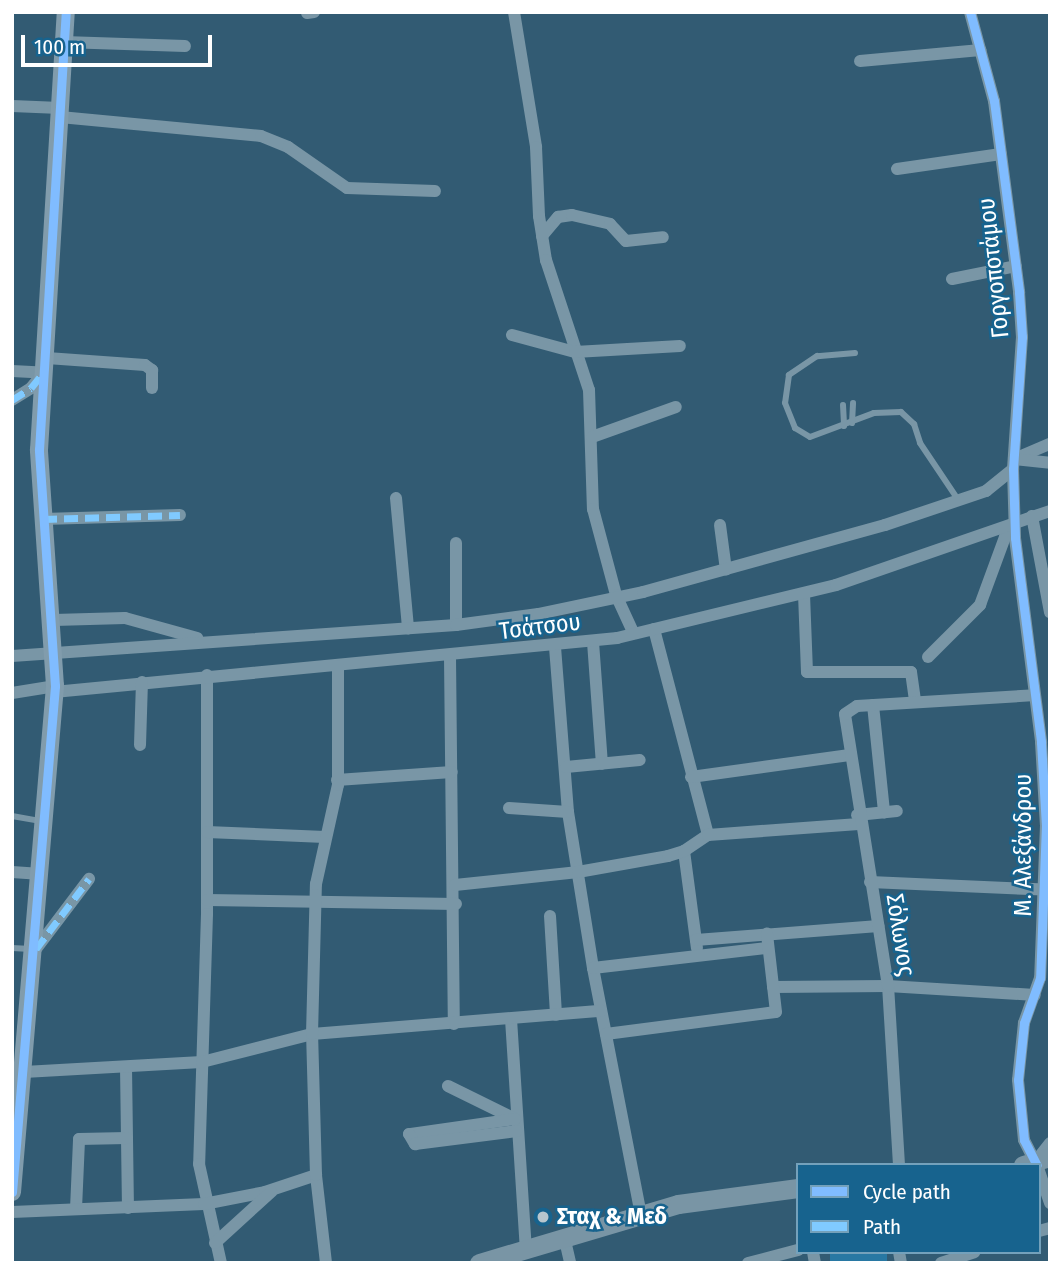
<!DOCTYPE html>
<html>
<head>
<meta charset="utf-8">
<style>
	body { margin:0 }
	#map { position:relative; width:1062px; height:1275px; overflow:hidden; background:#325b73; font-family:"Fira Sans Condensed",sans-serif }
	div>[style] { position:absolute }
	.green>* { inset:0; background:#2878a3; transform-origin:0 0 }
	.lane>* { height:6px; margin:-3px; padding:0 3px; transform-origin:3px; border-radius:3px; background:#7996a6 }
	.street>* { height:12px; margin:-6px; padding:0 6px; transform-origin:6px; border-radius:6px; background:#7996a6 }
	.secondary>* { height:18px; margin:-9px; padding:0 9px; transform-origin:9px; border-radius:9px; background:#819cac }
	.primary>* { height:19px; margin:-9.5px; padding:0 9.5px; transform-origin:9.5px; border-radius:9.5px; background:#7995a5 }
	.quiet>* { height:7px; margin-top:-3.5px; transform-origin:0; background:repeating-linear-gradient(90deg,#80caff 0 14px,transparent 0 21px) }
	.cycleway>* { height:9px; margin:-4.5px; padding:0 4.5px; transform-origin:4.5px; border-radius:4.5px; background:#80bcff }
	.dots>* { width:19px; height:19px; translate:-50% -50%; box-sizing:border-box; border:4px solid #17638e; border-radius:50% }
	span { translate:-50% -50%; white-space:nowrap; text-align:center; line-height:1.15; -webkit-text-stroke:5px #17638e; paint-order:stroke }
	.street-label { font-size:24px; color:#fff }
	.poi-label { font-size:24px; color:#fff; font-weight:700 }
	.left { translate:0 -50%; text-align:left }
	.frame { position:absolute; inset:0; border:14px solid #fff; pointer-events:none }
	.legend { position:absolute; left:796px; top:1163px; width:245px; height:91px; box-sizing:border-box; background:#17638e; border:2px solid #74a1bb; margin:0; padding:9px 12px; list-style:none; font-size:21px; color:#fff }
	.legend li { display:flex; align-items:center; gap:14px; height:35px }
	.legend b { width:35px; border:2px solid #74a1bb }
	.scale { position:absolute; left:21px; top:35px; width:191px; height:32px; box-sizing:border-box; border:4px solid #fff; border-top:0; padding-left:9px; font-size:21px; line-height:24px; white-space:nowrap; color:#fff; -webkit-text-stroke:5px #17638e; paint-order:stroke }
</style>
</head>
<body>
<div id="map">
	<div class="green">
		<div style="left:830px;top:1252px;width:57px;height:11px"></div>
	</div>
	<div class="lane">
		<div style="left:855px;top:353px;width:38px;rotate:175deg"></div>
		<div style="left:817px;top:356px;width:34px;rotate:146deg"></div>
		<div style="left:789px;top:375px;width:28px;rotate:98deg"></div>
		<div style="left:785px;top:403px;width:27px;rotate:68deg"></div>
		<div style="left:795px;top:428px;width:17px;rotate:31deg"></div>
		<div style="left:810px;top:437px;width:68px;rotate:-20.6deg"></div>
		<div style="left:874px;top:413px;width:27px;rotate:-2deg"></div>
		<div style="left:901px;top:412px;width:18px;rotate:43deg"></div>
		<div style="left:914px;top:424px;width:20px;rotate:72deg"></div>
		<div style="left:920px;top:443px;width:70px;rotate:56.1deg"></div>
		<div style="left:843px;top:405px;width:21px;rotate:87deg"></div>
		<div style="left:852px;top:423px;width:20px;rotate:-87deg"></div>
		<div style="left:12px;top:816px;width:28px;rotate:10deg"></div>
		<div style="left:12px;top:948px;width:19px;rotate:3deg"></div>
	</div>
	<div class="street">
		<div style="left:514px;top:12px;width:137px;rotate:80.7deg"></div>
		<div style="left:536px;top:147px;width:69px;rotate:87.5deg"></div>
		<div style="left:539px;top:216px;width:45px;rotate:81deg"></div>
		<div style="left:546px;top:260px;width:137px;rotate:71.7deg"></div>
		<div style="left:589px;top:390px;width:119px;rotate:88.1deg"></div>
		<div style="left:593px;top:509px;width:89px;rotate:75deg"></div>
		<div style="left:616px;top:595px;width:41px;rotate:65.3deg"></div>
		<div style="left:970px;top:12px;width:92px;rotate:74.9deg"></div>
		<div style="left:994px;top:101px;width:193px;rotate:82.5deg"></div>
		<div style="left:1019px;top:292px;width:45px;rotate:86.2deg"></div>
		<div style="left:1022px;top:337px;width:132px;rotate:93.9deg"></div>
		<div style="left:1013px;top:469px;width:69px;rotate:88.3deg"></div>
		<div style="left:1015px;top:538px;width:206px;rotate:82.7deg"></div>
		<div style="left:1041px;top:742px;width:83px;rotate:86.6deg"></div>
		<div style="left:1046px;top:825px;width:153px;rotate:92.2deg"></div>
		<div style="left:1040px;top:978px;width:48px;rotate:109.6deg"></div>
		<div style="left:1024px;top:1023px;width:57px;rotate:96deg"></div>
		<div style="left:1018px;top:1080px;width:60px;rotate:84.3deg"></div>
		<div style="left:1024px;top:1140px;width:28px;rotate:63deg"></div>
		<div style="left:307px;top:13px;width:7px;rotate:-8deg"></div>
		<div style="left:64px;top:42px;width:121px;rotate:1.9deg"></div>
		<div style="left:860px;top:61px;width:121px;rotate:-5.2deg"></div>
		<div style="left:12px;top:106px;width:48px;rotate:2.4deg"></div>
		<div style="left:60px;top:117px;width:202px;rotate:5.4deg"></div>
		<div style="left:261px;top:136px;width:29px;rotate:22deg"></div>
		<div style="left:288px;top:147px;width:72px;rotate:34.8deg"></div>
		<div style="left:347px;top:188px;width:88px;rotate:2deg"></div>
		<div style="left:897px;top:169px;width:105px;rotate:-8.2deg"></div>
		<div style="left:542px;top:236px;width:25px;rotate:-50deg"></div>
		<div style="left:558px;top:217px;width:14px;rotate:-8deg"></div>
		<div style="left:572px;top:215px;width:39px;rotate:13deg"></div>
		<div style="left:610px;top:224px;width:23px;rotate:47deg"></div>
		<div style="left:626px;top:241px;width:37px;rotate:-6deg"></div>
		<div style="left:952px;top:279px;width:65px;rotate:-11.5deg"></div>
		<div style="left:512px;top:335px;width:65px;rotate:15.1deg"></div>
		<div style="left:575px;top:352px;width:105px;rotate:-3.3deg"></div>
		<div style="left:47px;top:358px;width:98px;rotate:4.1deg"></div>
		<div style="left:145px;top:365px;width:9px;rotate:36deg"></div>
		<div style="left:152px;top:370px;width:18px;rotate:90deg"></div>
		<div style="left:12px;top:371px;width:34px;rotate:3deg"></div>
		<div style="left:12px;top:400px;width:22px;rotate:-32deg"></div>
		<div style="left:31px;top:388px;width:19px;rotate:-51deg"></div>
		<div style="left:592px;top:437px;width:89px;rotate:-19.7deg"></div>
		<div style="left:1014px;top:459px;width:39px;rotate:-23deg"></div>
		<div style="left:1014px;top:459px;width:36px;rotate:6deg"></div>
		<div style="left:396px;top:498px;width:131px;rotate:84.7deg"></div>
		<div style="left:1032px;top:516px;width:98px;rotate:79.4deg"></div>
		<div style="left:43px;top:519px;width:137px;rotate:-1.7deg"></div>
		<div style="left:720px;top:525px;width:45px;rotate:82.4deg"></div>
		<div style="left:456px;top:543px;width:82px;rotate:90deg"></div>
		<div style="left:804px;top:594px;width:78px;rotate:87.8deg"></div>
		<div style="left:807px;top:672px;width:104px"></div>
		<div style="left:911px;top:672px;width:30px;rotate:82deg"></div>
		<div style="left:54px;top:620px;width:71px;rotate:-1.6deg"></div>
		<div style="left:125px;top:618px;width:75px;rotate:15.5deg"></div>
		<div style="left:654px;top:629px;width:213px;rotate:75.3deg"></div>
		<div style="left:593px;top:642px;width:122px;rotate:85.8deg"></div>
		<div style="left:555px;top:647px;width:166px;rotate:85.5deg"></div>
		<div style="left:568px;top:812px;width:158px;rotate:80.9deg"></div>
		<div style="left:593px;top:968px;width:251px;rotate:79deg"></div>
		<div style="left:12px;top:656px;width:445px;rotate:-4deg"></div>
		<div style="left:456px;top:625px;width:83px;rotate:-7.6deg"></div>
		<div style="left:538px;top:614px;width:107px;rotate:-11.8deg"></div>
		<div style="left:643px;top:592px;width:251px;rotate:-15.5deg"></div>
		<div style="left:885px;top:525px;width:107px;rotate:-18.6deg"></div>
		<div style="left:986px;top:491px;width:35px;rotate:-39deg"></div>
		<div style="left:450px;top:657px;width:367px;rotate:89.4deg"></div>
		<div style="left:928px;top:657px;width:74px;rotate:-45deg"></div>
		<div style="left:980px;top:605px;width:72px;rotate:-69.8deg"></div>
		<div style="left:1005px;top:537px;width:17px;rotate:-54deg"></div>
		<div style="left:207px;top:675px;width:239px;rotate:90deg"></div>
		<div style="left:207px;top:914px;width:250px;rotate:91.8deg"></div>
		<div style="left:199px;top:1164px;width:101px;rotate:77.5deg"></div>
		<div style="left:54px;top:692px;width:566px;rotate:-5.48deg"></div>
		<div style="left:617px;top:638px;width:225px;rotate:-13.6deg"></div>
		<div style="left:836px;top:585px;width:226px;rotate:-19.1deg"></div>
		<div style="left:12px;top:693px;width:44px;rotate:-9.2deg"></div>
		<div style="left:873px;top:705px;width:108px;rotate:84.1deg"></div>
		<div style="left:140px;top:745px;width:63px;rotate:-88.2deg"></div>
		<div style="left:566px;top:767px;width:74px;rotate:-5.4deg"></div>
		<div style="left:691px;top:777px;width:160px;rotate:-7.9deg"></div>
		<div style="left:337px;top:780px;width:115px;rotate:-4deg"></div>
		<div style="left:509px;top:808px;width:59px;rotate:3.9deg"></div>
		<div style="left:857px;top:815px;width:40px;rotate:-5.7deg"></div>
		<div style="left:207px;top:832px;width:118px;rotate:2.4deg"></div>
		<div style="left:684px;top:851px;width:98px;rotate:82.4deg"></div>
		<div style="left:12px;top:872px;width:29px;rotate:4deg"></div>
		<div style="left:870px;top:882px;width:180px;rotate:2.5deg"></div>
		<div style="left:455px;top:885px;width:124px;rotate:-6deg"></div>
		<div style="left:578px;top:872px;width:91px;rotate:-10.1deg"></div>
		<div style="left:668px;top:856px;width:17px;rotate:-17deg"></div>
		<div style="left:684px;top:851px;width:29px;rotate:-34deg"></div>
		<div style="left:708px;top:835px;width:151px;rotate:-4.2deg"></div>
		<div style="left:207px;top:900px;width:249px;rotate:0.9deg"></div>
		<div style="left:550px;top:916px;width:99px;rotate:86.5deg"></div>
		<div style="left:696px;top:940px;width:183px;rotate:-4.4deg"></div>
		<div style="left:36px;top:949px;width:88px;rotate:-52.9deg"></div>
		<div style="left:593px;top:968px;width:175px;rotate:-6.6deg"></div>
		<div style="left:773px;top:987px;width:115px;rotate:-0.5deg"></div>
		<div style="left:888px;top:986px;width:147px;rotate:3.5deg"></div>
		<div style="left:511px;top:1019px;width:229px;rotate:86.3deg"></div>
		<div style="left:606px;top:1034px;width:171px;rotate:-7.4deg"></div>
		<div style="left:776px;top:1012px;width:79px;rotate:-96.6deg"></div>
		<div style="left:126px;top:1067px;width:141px;rotate:89.2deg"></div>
		<div style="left:24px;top:1072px;width:178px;rotate:-3.2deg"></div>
		<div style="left:202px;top:1062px;width:114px;rotate:-14.3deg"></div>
		<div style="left:312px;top:1034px;width:290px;rotate:-4.6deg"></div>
		<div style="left:448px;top:1086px;width:75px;rotate:26.2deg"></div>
		<div style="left:515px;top:1119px;width:107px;rotate:171.9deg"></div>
		<div style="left:409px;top:1134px;width:12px;rotate:59deg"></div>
		<div style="left:415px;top:1144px;width:102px;rotate:-7.3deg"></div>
		<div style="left:1036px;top:1161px;width:23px;rotate:-52deg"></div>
		<div style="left:899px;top:1165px;width:179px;rotate:-93.5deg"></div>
		<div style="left:888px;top:986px;width:275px;rotate:-99deg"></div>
		<div style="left:845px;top:714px;width:14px;rotate:-34deg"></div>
		<div style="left:857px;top:706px;width:178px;rotate:-3.5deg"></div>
		<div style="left:1039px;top:1171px;width:34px;rotate:71deg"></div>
		<div style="left:76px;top:1209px;width:70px;rotate:-87.5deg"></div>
		<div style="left:79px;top:1139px;width:48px;rotate:-1.2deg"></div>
		<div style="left:12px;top:1212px;width:192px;rotate:-2.4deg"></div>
		<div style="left:204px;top:1204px;width:62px;rotate:-11.1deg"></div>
		<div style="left:265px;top:1192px;width:54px;rotate:-18.4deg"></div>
		<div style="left:1039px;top:1231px;width:11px;rotate:-15deg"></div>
		<div style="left:564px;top:1236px;width:28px;rotate:77deg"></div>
		<div style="left:215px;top:1243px;width:76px;rotate:-42.3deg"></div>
		<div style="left:813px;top:1252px;width:11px;rotate:80deg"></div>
		<div style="left:899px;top:1252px;width:11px;rotate:80deg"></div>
		<div style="left:326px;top:1263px;width:89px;rotate:-96.5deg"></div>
		<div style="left:316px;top:1175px;width:141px;rotate:-91.6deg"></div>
		<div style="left:312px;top:1034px;width:150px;rotate:-88.5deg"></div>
		<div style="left:316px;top:884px;width:101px;rotate:-77.5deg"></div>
		<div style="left:338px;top:785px;width:119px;rotate:-90deg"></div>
		<div style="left:748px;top:1263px;width:52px;rotate:-14.6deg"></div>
		<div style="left:941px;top:1263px;width:35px;rotate:-18deg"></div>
	</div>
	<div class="secondary">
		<div style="left:12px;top:1192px;width:508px;rotate:-85.14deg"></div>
		<div style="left:55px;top:686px;width:237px;rotate:-93.9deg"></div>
		<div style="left:39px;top:450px;width:439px;rotate:-86.5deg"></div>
	</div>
	<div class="primary">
		<div style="left:1023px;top:1165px;width:28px;rotate:-17deg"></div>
		<div style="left:479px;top:1263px;width:208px;rotate:-16.5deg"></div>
		<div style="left:678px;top:1204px;width:121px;rotate:-7.6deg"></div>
	</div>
	<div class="quiet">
		<div style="left:12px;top:400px;width:22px;rotate:-32deg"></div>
		<div style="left:31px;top:388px;width:19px;rotate:-51deg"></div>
		<div style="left:43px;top:519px;width:137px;rotate:-1.7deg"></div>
		<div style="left:36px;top:949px;width:88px;rotate:-52.9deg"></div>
	</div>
	<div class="cycleway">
		<div style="left:970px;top:12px;width:92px;rotate:74.9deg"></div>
		<div style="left:994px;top:101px;width:193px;rotate:82.5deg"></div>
		<div style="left:1019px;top:292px;width:45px;rotate:86.2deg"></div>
		<div style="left:1022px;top:337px;width:132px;rotate:93.9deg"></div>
		<div style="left:1013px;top:469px;width:69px;rotate:88.3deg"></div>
		<div style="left:1015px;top:538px;width:206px;rotate:82.7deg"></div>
		<div style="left:1041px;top:742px;width:83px;rotate:86.6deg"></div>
		<div style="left:1046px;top:825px;width:153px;rotate:92.2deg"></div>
		<div style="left:1040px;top:978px;width:48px;rotate:109.6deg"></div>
		<div style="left:1024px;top:1023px;width:57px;rotate:96deg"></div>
		<div style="left:1018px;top:1080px;width:60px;rotate:84.3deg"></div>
		<div style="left:1024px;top:1140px;width:28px;rotate:63deg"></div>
		<div style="left:12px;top:1192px;width:508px;rotate:-85.14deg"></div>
		<div style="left:55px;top:686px;width:237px;rotate:-93.9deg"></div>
		<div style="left:39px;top:450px;width:439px;rotate:-86.5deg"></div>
	</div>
	<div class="dots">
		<div style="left:543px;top:1217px;background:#b7c6ce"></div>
	</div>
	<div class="street-label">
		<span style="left:994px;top:268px;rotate:-96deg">Γοργοποτάμου</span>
		<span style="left:540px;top:627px;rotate:-7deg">Τσάτσου</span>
		<span style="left:1024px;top:845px;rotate:-90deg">Μ. Αλεξάνδρου</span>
		<span style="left:900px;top:935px;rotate:81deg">Σόλωνος</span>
	</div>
	<div class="poi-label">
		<span class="left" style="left:557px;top:1217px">Σταχ &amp; Μεδ</span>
	</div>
	<div class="frame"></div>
	<ul class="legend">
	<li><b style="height:9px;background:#80bcff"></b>Cycle path</li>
	<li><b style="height:9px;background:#80caff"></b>Path</li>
	</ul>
	<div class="scale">100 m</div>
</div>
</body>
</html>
